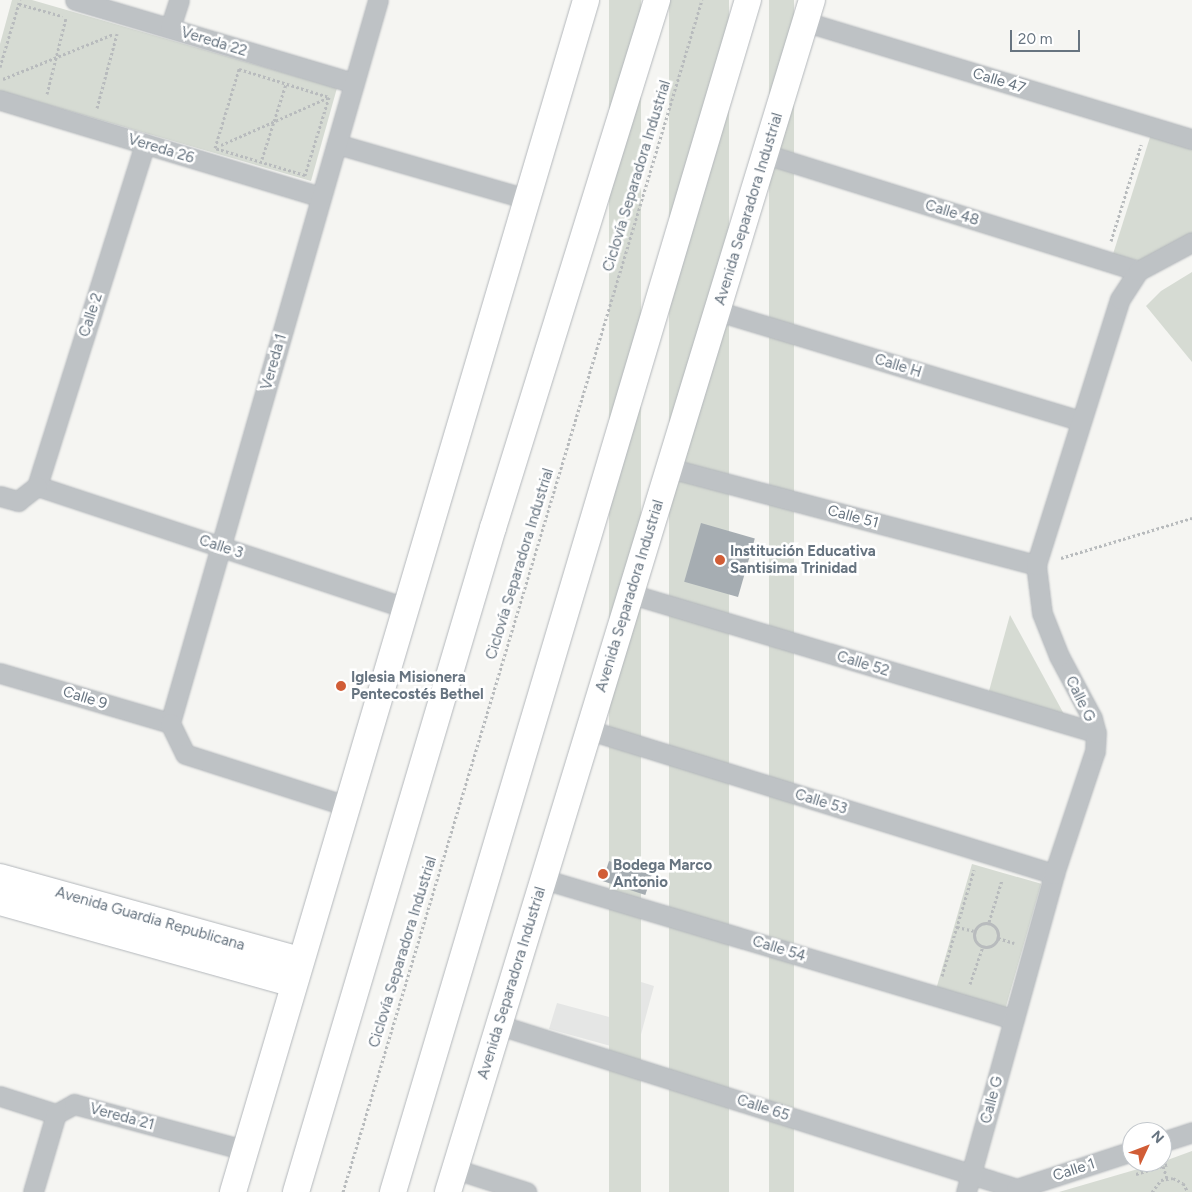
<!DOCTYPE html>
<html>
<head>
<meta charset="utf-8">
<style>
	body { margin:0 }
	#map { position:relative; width:1192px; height:1192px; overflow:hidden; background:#f5f5f2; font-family:Figtree,sans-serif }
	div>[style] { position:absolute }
	.built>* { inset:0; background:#e5e6e5 }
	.green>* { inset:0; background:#d6dbd3; transform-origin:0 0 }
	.building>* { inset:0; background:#a6adb2; transform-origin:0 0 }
	.path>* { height:3px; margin-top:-1.5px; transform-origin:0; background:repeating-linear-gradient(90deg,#b8bbbd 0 2.5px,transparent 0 5px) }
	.path>.ring { margin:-1.5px; padding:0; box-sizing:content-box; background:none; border:3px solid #b8bbbd; border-radius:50% }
	.roads { filter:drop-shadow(0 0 1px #b3b7bb) drop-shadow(0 0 1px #b3b7bb) }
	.street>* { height:19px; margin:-9.5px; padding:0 9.5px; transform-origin:9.5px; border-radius:9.5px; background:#bec2c5 }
	.secondary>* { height:26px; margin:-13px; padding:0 13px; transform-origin:13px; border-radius:13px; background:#fff }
	.dots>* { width:14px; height:14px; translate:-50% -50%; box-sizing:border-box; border:2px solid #fff; border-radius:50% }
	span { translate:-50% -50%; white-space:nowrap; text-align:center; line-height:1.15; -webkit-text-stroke:5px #fff; paint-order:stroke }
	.street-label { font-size:15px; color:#677480 }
	.poi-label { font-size:15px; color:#677480; font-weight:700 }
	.left { translate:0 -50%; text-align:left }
	.north { position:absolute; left:1122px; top:1122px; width:50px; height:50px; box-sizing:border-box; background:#fff; border:1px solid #c2c7cc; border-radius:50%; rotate:47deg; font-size:14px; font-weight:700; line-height:20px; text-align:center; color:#677480 }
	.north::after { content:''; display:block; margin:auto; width:18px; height:22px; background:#d15d36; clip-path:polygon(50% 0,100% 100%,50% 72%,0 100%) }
	.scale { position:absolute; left:1010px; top:30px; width:70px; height:22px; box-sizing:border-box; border:2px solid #677480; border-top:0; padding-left:6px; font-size:15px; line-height:18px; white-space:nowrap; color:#677480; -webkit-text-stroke:4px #fff; paint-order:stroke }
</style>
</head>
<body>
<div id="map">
	<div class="built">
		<div style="clip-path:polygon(625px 977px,654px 986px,636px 1053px,549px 1029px,557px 1003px,613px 1018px)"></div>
	</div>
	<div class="green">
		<div style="clip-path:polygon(12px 0,32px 0,337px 88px,311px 181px,0 91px,0 44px)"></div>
		<div style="left:609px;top:0;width:32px;height:1244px"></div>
		<div style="left:669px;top:0;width:60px;height:1245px"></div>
		<div style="left:769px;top:0;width:25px;height:1245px"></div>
		<div style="clip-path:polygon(1151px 134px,1192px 145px,1192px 235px,1139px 261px,1113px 254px)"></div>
		<div style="clip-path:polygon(1192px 272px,1192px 362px,1146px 306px,1161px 291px)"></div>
		<div style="clip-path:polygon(1010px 615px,1065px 716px,989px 691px)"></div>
		<div style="left:972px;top:864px;width:72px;height:130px;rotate:16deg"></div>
		<div style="clip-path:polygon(1192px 1151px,1192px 1192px,1059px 1192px,1162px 1162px)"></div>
	</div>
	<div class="building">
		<div style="left:701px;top:523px;width:56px;height:61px;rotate:16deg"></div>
		<div style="left:609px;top:861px;width:45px;height:21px;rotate:18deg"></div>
	</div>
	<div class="path">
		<div style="left:19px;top:4px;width:45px;rotate:15.6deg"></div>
		<div style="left:0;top:67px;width:70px;rotate:-73.4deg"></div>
		<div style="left:239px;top:69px;width:94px;rotate:17.3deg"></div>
		<div style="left:329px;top:97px;width:82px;rotate:107.1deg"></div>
		<div style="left:305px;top:175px;width:94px;rotate:-163.3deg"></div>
		<div style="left:215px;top:148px;width:83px;rotate:-73.1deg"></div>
		<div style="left:3px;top:79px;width:119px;rotate:-22.2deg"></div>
		<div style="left:47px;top:94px;width:78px;rotate:-76deg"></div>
		<div style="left:97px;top:108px;width:77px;rotate:-74.9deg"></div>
		<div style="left:221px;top:145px;width:116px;rotate:-23.9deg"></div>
		<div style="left:262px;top:159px;width:79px;rotate:-72.3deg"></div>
		<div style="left:1111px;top:241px;width:101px;rotate:-72.6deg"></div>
		<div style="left:1061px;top:558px;width:137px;rotate:-17deg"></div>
		<div style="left:989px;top:922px;width:44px;rotate:-72.8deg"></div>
		<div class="ring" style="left:974px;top:923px;width:21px;height:21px"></div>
		<div style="left:957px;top:927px;width:17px;rotate:13deg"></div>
		<div style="left:998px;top:938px;width:17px;rotate:17deg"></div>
		<div style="left:942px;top:976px;width:111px;rotate:-73.2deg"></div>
		<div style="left:970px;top:984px;width:39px;rotate:-71deg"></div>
		<div style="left:1163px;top:1166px;width:13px;rotate:72deg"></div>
		<div style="left:1136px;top:1174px;width:34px;rotate:-17deg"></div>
		<div style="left:343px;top:1192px;width:1245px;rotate:-73.24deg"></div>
		<div style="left:1152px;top:1192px;width:15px;rotate:-53deg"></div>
		<div style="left:1161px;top:1180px;width:12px;rotate:-9deg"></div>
		<div style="left:1173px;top:1178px;width:11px;rotate:27deg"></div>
		<div style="left:1183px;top:1183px;width:10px;rotate:61deg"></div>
	</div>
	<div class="roads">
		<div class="street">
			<div style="left:75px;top:0;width:291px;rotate:16.6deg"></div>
			<div style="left:806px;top:22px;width:403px;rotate:16.9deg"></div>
			<div style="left:170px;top:28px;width:29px;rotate:-72deg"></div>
			<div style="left:0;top:100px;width:335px;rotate:16.8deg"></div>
			<div style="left:337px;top:144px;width:198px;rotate:16.1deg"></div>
			<div style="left:765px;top:154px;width:391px;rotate:17.4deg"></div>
			<div style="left:717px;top:311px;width:378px;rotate:16.8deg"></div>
			<div style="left:669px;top:468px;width:380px;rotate:14.8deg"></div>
			<div style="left:37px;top:486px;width:389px;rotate:18.3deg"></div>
			<div style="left:37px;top:486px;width:359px;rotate:-72.5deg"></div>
			<div style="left:0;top:496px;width:19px;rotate:16deg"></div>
			<div style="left:18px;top:501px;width:24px;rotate:-38deg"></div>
			<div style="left:631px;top:594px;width:485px;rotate:16.6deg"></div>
			<div style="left:0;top:673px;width:177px;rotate:16.4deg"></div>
			<div style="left:170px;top:723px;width:752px;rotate:-73.95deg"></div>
			<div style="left:170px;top:723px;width:34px;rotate:64deg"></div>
			<div style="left:185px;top:754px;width:170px;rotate:17.8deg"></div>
			<div style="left:589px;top:730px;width:487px;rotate:17.2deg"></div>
			<div style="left:543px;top:879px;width:491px;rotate:16.6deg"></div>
			<div style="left:499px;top:1025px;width:554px;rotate:17.55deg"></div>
			<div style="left:0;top:1096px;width:59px;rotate:17.8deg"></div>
			<div style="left:56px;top:1114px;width:21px;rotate:-29deg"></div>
			<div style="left:74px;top:1104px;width:177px;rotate:15.1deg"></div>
			<div style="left:1162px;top:1142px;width:32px;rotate:-18deg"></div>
			<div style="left:455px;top:1169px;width:75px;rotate:17.9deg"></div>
			<div style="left:1016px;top:1189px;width:122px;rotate:-18.1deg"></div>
			<div style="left:33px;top:1192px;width:81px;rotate:-73.6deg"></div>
			<div style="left:966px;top:1192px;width:330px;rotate:-74.5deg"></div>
			<div style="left:1054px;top:874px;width:130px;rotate:-71.6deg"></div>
			<div style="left:1095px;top:751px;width:18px;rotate:-87deg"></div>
			<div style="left:1096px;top:733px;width:16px;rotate:-105deg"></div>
			<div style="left:1092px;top:718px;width:70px;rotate:-118deg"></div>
			<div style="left:1059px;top:656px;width:46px;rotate:-111.6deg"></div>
			<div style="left:1042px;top:613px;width:48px;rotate:-97.1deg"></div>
			<div style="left:1036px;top:565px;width:279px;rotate:-72.5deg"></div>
			<div style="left:1120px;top:299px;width:33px;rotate:-57deg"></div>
			<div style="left:1138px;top:271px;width:61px;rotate:-28.2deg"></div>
		</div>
		<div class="secondary">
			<div style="left:0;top:877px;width:311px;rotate:15.5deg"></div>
			<div style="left:0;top:902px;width:304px;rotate:15.6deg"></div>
			<div style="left:233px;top:1192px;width:1243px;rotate:-73.5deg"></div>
			<div style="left:296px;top:1192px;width:693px;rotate:-73.48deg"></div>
			<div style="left:493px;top:528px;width:553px;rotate:-72.74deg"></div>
			<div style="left:393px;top:1192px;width:1244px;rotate:-73.42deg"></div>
			<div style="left:448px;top:1192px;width:1246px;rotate:-73.02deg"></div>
		</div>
	</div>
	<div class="dots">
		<div style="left:720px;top:560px;background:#d15d36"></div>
		<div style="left:341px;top:686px;background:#d15d36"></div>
		<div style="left:603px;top:874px;background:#d15d36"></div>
	</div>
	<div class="street-label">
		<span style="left:214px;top:42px;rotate:17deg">Vereda 22</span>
		<span style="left:999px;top:81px;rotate:17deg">Calle 47</span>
		<span style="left:161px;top:149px;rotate:17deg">Vereda 26</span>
		<span style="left:637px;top:176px;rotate:-73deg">Ciclovía Separadora Industrial</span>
		<span style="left:749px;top:209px;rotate:-73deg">Avenida Separadora Industrial</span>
		<span style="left:952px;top:213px;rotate:17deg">Calle 48</span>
		<span style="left:91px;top:315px;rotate:-72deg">Calle 2</span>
		<span style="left:274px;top:362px;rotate:-74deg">Vereda 1</span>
		<span style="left:898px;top:366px;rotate:17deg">Calle H</span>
		<span style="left:853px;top:517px;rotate:15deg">Calle 51</span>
		<span style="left:221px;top:547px;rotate:18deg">Calle 3</span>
		<span style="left:520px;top:564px;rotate:-73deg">Ciclovía Separadora Industrial</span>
		<span style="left:630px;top:596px;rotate:-73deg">Avenida Separadora Industrial</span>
		<span style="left:863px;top:664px;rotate:17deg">Calle 52</span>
		<span style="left:85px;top:698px;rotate:17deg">Calle 9</span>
		<span style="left:1080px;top:699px;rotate:64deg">Calle G</span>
		<span style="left:821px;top:802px;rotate:17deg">Calle 53</span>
		<span style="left:150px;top:919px;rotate:16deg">Avenida Guardia Republicana</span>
		<span style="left:779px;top:949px;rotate:17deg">Calle 54</span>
		<span style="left:403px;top:952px;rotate:-73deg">Ciclovía Separadora Industrial</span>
		<span style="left:512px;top:983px;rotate:-73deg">Avenida Separadora Industrial</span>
		<span style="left:992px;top:1100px;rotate:-75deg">Calle G</span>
		<span style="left:763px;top:1108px;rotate:18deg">Calle 65</span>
		<span style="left:122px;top:1117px;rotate:15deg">Vereda 21</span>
		<span style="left:1074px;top:1170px;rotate:-18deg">Calle 1</span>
	</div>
	<div class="poi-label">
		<span class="left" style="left:730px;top:560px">Institución Educativa<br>Santisima Trinidad</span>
		<span class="left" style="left:351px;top:686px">Iglesia Misionera<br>Pentecostés Bethel</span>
		<span class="left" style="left:613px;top:874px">Bodega Marco<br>Antonio</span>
	</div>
	<div class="north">N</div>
	<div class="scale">20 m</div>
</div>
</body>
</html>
